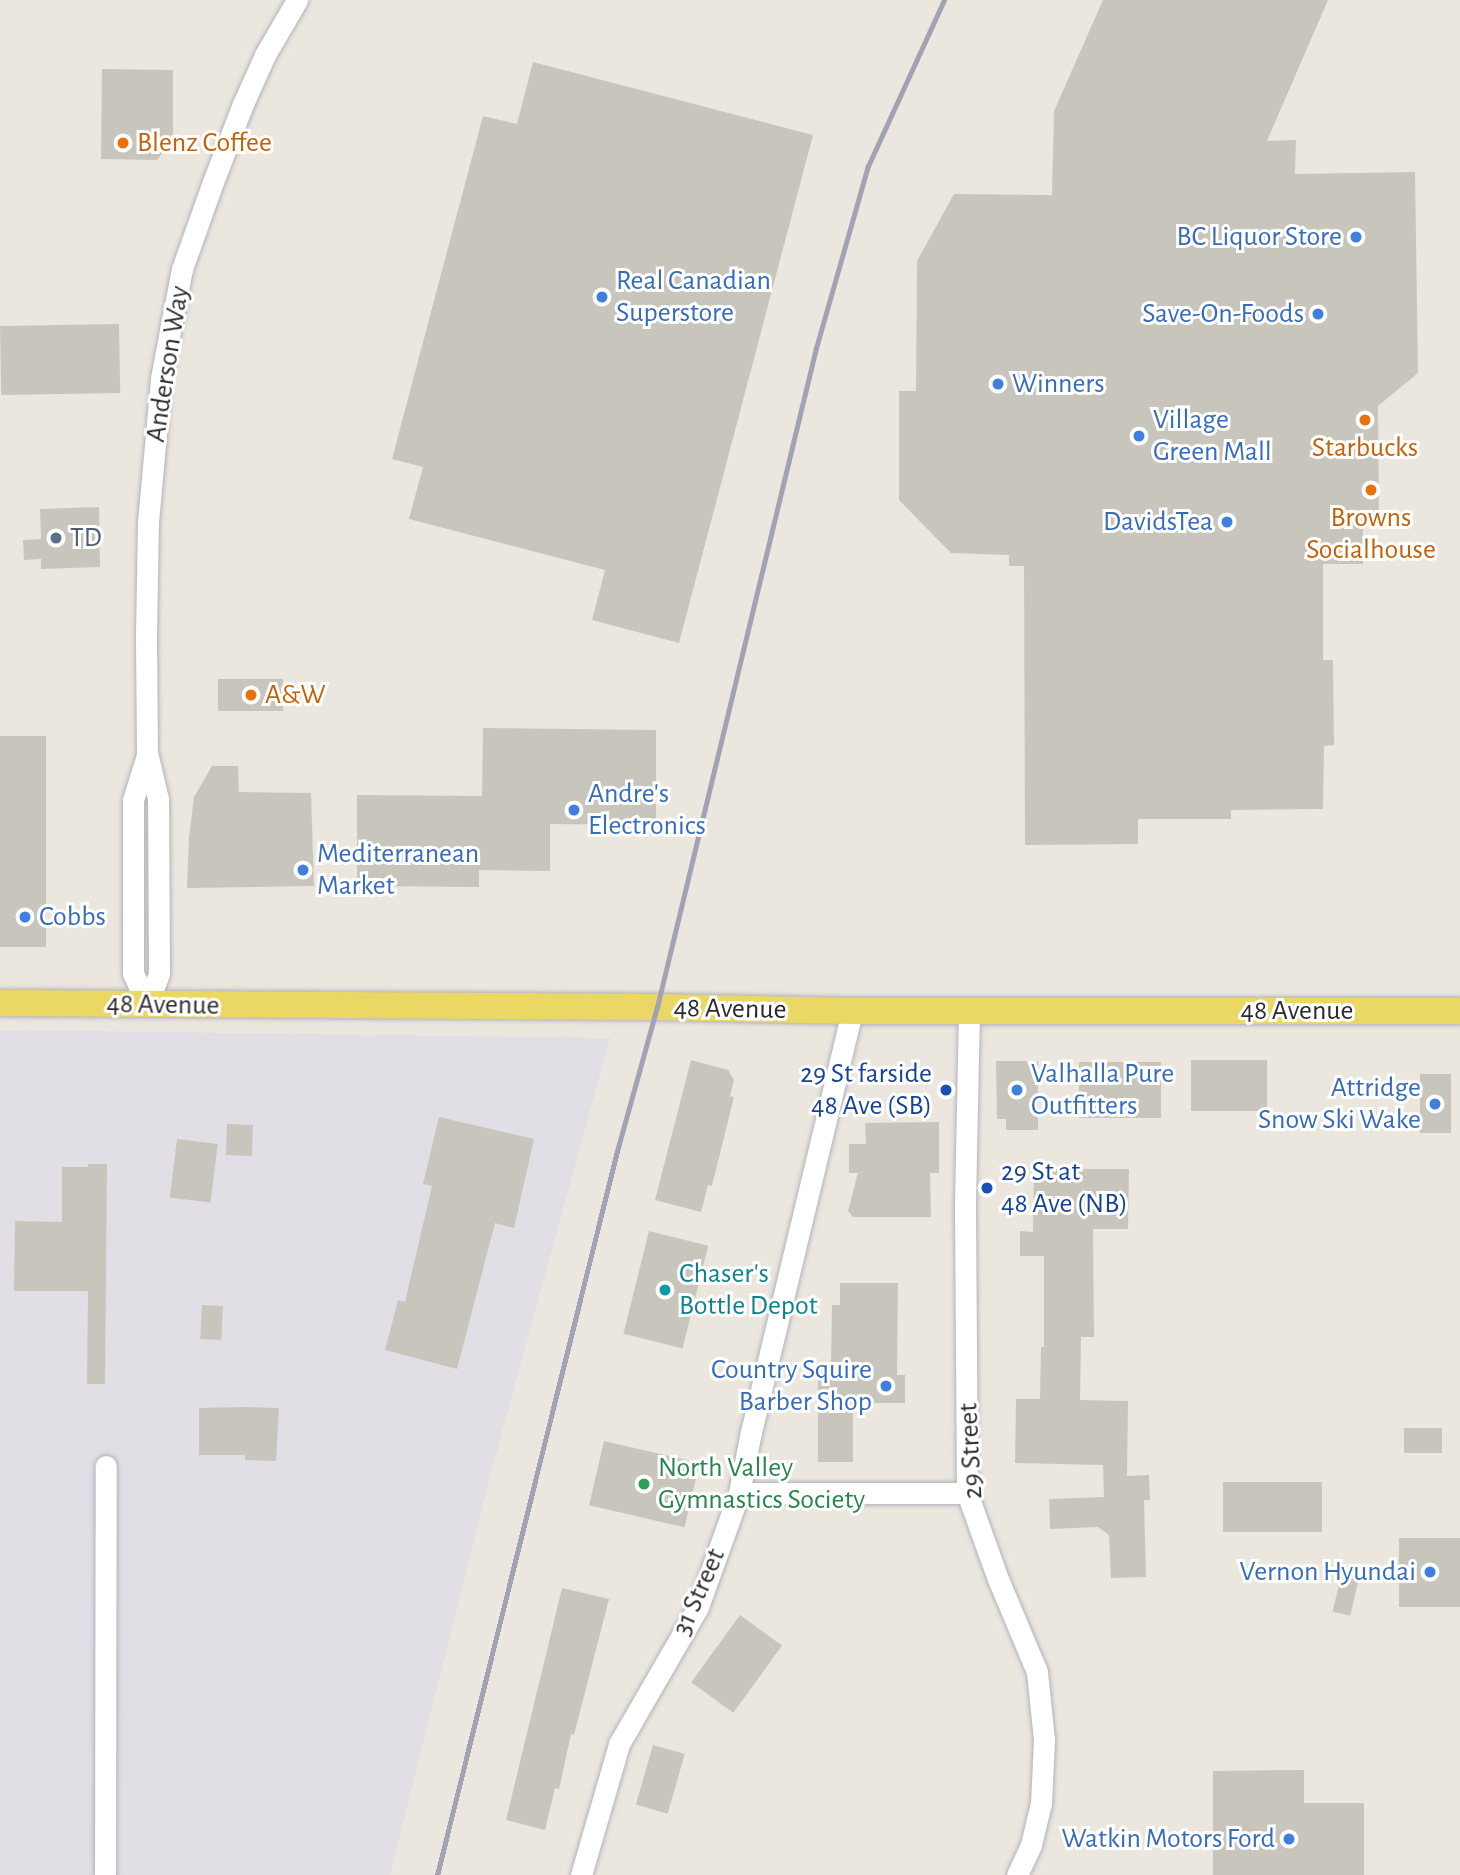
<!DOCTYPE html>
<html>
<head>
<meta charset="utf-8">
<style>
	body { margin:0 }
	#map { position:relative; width:1460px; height:1875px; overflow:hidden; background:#ece7de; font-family:"Alegreya Sans",sans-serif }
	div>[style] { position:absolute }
	.industrial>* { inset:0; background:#e1dee5 }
	.building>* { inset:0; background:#c8c5bc; transform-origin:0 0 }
	.roads { filter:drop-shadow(0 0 2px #b1b3be) drop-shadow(0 0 2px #b1b3be) }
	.minor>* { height:21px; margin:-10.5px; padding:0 10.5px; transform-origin:10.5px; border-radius:10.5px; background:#fff }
	.major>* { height:26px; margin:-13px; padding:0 13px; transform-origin:13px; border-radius:13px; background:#ebd764 }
	.rail>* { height:5px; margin:-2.5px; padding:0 2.5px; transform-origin:2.5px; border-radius:2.5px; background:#a1a2b4 }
	.dots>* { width:19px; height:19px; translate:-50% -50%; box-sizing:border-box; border:4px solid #fff; border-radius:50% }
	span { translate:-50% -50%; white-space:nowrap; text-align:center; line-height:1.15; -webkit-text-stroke:6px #fff; paint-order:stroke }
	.food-label { font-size:28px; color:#c56008 }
	.left { translate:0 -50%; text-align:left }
	.shop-label { font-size:28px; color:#366cbe }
	.right { translate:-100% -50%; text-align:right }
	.street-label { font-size:28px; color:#2b2b2b }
	.service-label { font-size:28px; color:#4e5e75 }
	.transit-label { font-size:28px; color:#164399 }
	.culture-label { font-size:28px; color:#0d838f }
	.leisure-label { font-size:28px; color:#27864d }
</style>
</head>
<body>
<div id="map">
	<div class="industrial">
		<div style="clip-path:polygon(0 1030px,610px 1038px,493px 1465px,390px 1875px,0 1875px)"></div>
	</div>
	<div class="building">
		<div style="clip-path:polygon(1103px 0,1328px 0,1267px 141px,1296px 140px,1295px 174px,1415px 172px,1418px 373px,1378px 406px,1379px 521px,1363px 521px,1363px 564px,1323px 564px,1323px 660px,1333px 660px,1334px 745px,1324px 746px,1323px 809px,1231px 810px,1231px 819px,1138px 819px,1138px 844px,1025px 845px,1024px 566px,1009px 566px,1009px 555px,951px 553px,899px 500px,899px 391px,916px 391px,917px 261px,954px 194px,1052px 195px,1054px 111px)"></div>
		<div style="clip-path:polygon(533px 62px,813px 135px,679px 643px,592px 620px,605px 570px,409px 519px,423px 467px,392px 459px,483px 116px,517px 124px)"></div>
		<div style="clip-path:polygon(102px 69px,173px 70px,173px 138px,157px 160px,101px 159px)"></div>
		<div style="left:119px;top:324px;width:69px;height:119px;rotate:89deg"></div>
		<div style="clip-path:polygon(99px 507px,100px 567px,41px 569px,41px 559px,24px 560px,23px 540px,41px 539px,40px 509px)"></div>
		<div style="left:218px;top:679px;width:65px;height:32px"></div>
		<div style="clip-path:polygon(483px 728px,656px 730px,656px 825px,550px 824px,550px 871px,479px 870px,479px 887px,357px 886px,357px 795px,482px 796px)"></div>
		<div style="left:46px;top:736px;width:211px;height:46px;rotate:90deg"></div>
		<div style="clip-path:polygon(212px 766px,238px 766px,239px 792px,311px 793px,314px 886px,187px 888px,189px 837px,194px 797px)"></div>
		<div style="clip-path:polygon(691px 1060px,728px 1070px,734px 1080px,730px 1096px,734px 1097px,712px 1186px,708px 1185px,701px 1212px,655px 1200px)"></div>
		<div style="left:1191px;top:1060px;width:76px;height:51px"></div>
		<div style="clip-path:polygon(996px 1061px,1038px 1061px,1038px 1130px,1006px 1130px,1006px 1119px,997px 1119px)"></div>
		<div style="left:1079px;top:1062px;width:82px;height:56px"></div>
		<div style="left:1420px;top:1074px;width:31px;height:59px"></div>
		<div style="clip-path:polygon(439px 1117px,534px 1139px,514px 1228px,495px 1223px,457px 1369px,385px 1350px,398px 1300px,405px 1302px,432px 1186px,423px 1184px)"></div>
		<div style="clip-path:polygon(939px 1122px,939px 1173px,930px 1173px,931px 1217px,853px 1217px,848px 1211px,858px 1173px,849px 1173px,849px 1144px,866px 1144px,865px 1123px)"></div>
		<div style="left:227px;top:1124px;width:26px;height:31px;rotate:2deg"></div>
		<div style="left:177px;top:1139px;width:41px;height:59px;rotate:7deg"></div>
		<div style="clip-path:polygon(88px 1164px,107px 1164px,105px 1384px,87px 1384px,88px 1291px,14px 1291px,15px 1221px,62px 1222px,62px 1167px,88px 1167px)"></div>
		<div style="clip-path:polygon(1034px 1169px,1129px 1169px,1128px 1229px,1093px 1229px,1094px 1337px,1081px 1337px,1080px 1400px,1128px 1401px,1127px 1476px,1149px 1475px,1150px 1500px,1144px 1500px,1146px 1577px,1111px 1578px,1109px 1535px,1098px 1527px,1050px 1529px,1049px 1499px,1104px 1497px,1103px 1465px,1015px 1463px,1016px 1399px,1040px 1399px,1041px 1347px,1044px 1347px,1044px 1256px,1020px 1256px,1020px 1231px,1033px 1232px)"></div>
		<div style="left:649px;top:1231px;width:61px;height:106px;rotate:14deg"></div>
		<div style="clip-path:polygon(840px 1283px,898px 1283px,897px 1375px,905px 1375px,905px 1403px,853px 1403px,853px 1462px,818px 1462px,818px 1365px,831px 1365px,832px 1305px,840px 1305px)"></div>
		<div style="left:202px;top:1305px;width:21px;height:34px;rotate:3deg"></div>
		<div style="clip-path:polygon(247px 1407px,279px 1408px,276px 1461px,245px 1460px,245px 1455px,199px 1455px,199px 1408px)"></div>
		<div style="left:1404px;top:1428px;width:38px;height:25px"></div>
		<div style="left:604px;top:1441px;width:98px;height:66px;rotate:13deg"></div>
		<div style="left:1223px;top:1482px;width:99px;height:50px"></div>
		<div style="left:1399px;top:1538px;width:61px;height:69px"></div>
		<div style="left:1343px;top:1567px;width:18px;height:46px;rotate:13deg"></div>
		<div style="clip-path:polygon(562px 1588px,609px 1599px,574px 1735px,571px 1734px,559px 1789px,555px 1788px,545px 1830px,506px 1820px)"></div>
		<div style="left:740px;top:1615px;width:52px;height:83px;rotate:36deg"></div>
		<div style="left:653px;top:1745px;width:33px;height:62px;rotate:16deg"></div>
		<div style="clip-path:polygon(1304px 1770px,1304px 1803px,1364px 1803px,1364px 1875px,1213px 1875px,1213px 1771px)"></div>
	</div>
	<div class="roads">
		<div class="minor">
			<div style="left:147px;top:755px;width:47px;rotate:107.3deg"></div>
			<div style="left:133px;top:800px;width:173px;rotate:90deg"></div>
			<div style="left:133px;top:973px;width:35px;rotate:66deg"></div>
			<div style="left:147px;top:1005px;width:34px;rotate:-69deg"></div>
			<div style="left:159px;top:973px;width:174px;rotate:-90.3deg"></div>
			<div style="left:158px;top:799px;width:47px;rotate:-103.4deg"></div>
			<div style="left:147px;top:753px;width:117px;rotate:-90.5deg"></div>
			<div style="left:146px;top:636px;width:114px;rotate:-89deg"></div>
			<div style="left:148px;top:522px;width:145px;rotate:-84.8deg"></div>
			<div style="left:161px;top:378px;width:111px;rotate:-79.1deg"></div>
			<div style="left:182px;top:269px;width:92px;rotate:-70.4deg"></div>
			<div style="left:213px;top:182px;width:84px;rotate:-69deg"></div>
			<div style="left:243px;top:104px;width:54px;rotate:-65.8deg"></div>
			<div style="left:265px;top:55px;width:64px;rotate:-59.8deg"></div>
			<div style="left:969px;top:1011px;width:197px;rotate:91.2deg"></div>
			<div style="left:965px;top:1208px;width:285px;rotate:89.6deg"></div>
			<div style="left:967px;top:1493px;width:91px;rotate:70.2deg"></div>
			<div style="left:998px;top:1579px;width:101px;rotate:67.2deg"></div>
			<div style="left:1037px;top:1672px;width:68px;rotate:84.1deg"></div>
			<div style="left:1044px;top:1740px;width:63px;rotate:92.7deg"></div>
			<div style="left:1041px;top:1803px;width:43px;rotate:103.4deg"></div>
			<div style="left:1031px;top:1845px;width:33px;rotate:115deg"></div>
			<div style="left:739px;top:1493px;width:228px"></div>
			<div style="left:105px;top:1875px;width:409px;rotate:-89.9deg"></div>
			<div style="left:581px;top:1875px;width:136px;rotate:-73.8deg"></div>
			<div style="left:619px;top:1744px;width:158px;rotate:-60deg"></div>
			<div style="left:698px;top:1607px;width:121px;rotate:-70.2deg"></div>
			<div style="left:739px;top:1493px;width:62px;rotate:-78.9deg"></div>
			<div style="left:751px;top:1432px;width:433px;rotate:-76.5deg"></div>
		</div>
		<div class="major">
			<div style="left:0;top:1003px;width:657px;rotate:0.35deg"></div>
			<div style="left:657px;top:1007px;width:195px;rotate:1.2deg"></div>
			<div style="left:852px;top:1011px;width:608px"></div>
		</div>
	</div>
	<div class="rail">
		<div style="left:437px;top:1875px;width:746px;rotate:-76.04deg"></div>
		<div style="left:617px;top:1151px;width:149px;rotate:-74.5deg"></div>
		<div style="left:657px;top:1007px;width:678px;rotate:-76.44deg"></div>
		<div style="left:816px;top:348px;width:189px;rotate:-74.1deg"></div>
		<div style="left:868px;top:166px;width:183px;rotate:-65.4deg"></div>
	</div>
	<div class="dots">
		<div style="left:123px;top:143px;background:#e8710a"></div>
		<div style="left:1356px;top:237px;background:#3f7fe0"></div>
		<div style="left:602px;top:297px;background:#3f7fe0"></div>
		<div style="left:1318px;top:314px;background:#3f7fe0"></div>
		<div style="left:998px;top:384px;background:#3f7fe0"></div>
		<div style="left:1365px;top:420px;background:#e8710a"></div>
		<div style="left:1139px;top:436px;background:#3f7fe0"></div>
		<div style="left:1371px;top:490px;background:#e8710a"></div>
		<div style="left:1227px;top:522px;background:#3f7fe0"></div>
		<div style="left:56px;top:538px;background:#5c6f8a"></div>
		<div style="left:251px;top:695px;background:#e8710a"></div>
		<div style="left:574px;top:810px;background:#3f7fe0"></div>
		<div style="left:303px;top:870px;background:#3f7fe0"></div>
		<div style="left:25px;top:917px;background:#3f7fe0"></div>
		<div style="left:946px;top:1090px;background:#1a4fb4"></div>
		<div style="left:1017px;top:1090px;background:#3f7fe0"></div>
		<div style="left:1435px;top:1104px;background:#3f7fe0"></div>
		<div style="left:987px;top:1188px;background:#1a4fb4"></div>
		<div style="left:665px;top:1290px;background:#0f9aa8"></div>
		<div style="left:886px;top:1386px;background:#3f7fe0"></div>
		<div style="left:644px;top:1484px;background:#2e9e5b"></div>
		<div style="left:1430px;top:1572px;background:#3f7fe0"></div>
		<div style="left:1289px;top:1839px;background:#3f7fe0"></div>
	</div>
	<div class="food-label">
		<span class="left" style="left:137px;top:143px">Blenz Coffee</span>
		<span style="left:1365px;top:448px">Starbucks</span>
		<span style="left:1371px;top:534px">Browns<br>Socialhouse</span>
		<span class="left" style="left:265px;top:695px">A&amp;W</span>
	</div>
	<div class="shop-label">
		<span class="right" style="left:1342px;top:237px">BC Liquor Store</span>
		<span class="left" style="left:616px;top:297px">Real Canadian<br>Superstore</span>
		<span class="right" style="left:1304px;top:314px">Save-On-Foods</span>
		<span class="left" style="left:1012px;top:384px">Winners</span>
		<span class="left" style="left:1153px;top:436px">Village<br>Green Mall</span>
		<span class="right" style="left:1213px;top:522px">DavidsTea</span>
		<span class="left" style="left:588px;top:810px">Andre's<br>Electronics</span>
		<span class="left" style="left:317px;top:870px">Mediterranean<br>Market</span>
		<span class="left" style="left:39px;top:917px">Cobbs</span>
		<span class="left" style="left:1031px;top:1090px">Valhalla Pure<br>Outfitters</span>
		<span class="right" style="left:1421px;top:1104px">Attridge<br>Snow Ski Wake</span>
		<span class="right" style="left:872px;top:1386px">Country Squire<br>Barber Shop</span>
		<span class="right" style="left:1416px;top:1572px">Vernon Hyundai</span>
		<span class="right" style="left:1275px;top:1839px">Watkin Motors Ford</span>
	</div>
	<div class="street-label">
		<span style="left:168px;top:364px;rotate:-81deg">Anderson Way</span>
		<span style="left:163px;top:1005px;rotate:1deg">48 Avenue</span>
		<span style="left:730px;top:1009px;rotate:1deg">48 Avenue</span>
		<span style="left:1297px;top:1011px">48 Avenue</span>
		<span style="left:971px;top:1451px;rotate:-93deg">29 Street</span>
		<span style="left:699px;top:1592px;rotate:-66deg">31 Street</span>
	</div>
	<div class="service-label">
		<span class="left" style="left:70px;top:538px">TD</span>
	</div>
	<div class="transit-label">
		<span class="right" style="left:932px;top:1090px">29 St farside<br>48 Ave (SB)</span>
		<span class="left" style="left:1001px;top:1188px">29 St at<br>48 Ave (NB)</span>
	</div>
	<div class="culture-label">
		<span class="left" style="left:679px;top:1290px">Chaser's<br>Bottle Depot</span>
	</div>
	<div class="leisure-label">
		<span class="left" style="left:658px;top:1484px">North Valley<br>Gymnastics Society</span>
	</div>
</div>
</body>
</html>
